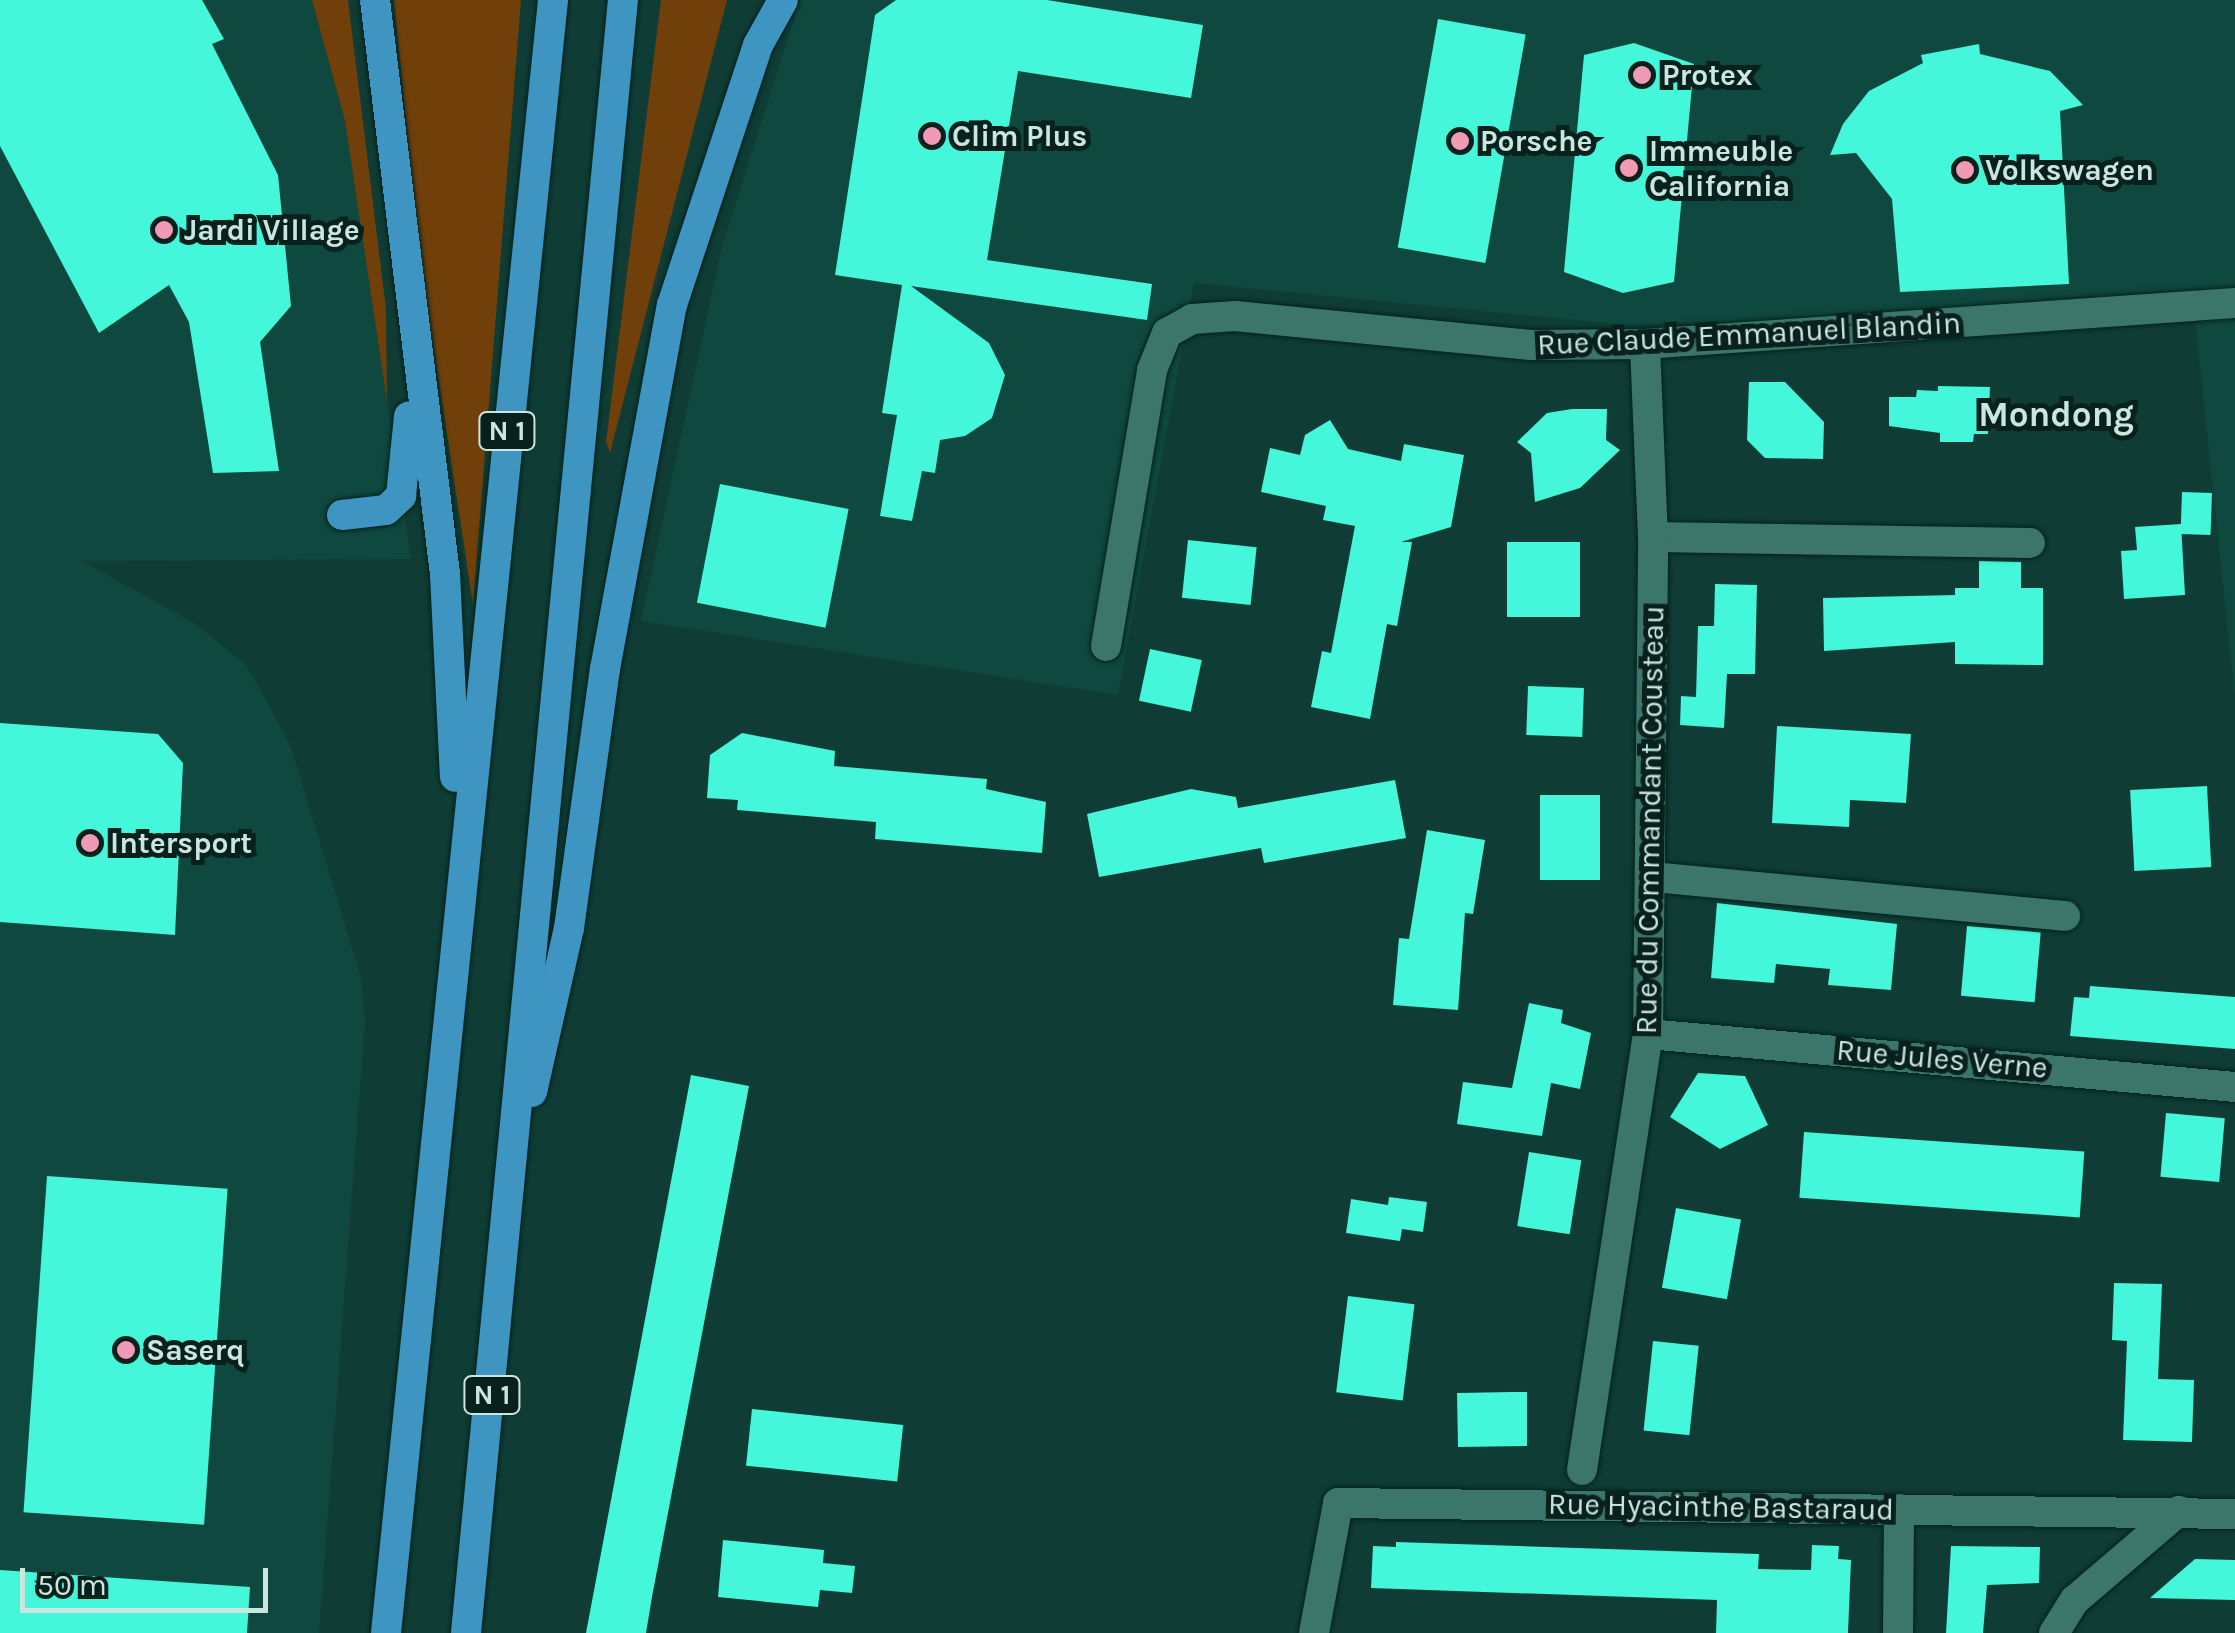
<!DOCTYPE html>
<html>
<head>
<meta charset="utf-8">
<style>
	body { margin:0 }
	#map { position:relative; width:2235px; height:1633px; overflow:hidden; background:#0f3d35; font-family:Karla,sans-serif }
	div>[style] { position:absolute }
	.built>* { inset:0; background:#0f483f }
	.green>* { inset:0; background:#713f0a }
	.building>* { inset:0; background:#44f6da; transform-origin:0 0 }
	.roads { filter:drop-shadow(0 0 2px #03221d) drop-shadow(0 0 2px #03221d) }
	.minor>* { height:30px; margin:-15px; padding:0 15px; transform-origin:15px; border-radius:15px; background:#3c756a }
	.trunk>* { height:30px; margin:-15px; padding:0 15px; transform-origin:15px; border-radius:15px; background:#3f95c1 }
	.dots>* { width:28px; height:28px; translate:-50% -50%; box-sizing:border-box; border:5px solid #09211d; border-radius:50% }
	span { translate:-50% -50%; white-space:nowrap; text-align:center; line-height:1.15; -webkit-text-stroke:10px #09211d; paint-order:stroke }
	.shield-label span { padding:2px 8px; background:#09211d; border:2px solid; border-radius:8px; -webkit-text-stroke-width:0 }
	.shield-label { font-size:28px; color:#c9e6df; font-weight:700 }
	.poi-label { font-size:30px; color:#c9e6df; font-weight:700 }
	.left { translate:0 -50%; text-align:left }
	.street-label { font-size:30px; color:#c9e6df }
	.quarter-label { font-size:35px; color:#c9e6df; font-weight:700 }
	.scale { position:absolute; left:20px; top:1568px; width:248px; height:45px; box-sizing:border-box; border:5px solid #c9e6df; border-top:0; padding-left:12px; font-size:30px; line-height:35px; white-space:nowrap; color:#c9e6df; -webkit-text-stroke:8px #09211d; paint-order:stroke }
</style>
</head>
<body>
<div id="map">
	<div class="built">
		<div style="clip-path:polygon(0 0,312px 0,345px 121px,411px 559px,82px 561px,196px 624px,247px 666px,290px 744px,361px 977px,365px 1020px,319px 1633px,0 1633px)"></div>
		<div style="clip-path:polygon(800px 0,2235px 0,2235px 697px,2193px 300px,1889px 323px,1628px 325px,1194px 283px,1118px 695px,641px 621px,722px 247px)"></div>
	</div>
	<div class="green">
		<div style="clip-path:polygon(312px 0,348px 0,386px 309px,387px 401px,345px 121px)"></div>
		<div style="clip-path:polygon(394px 0,521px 0,473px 605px,420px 256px)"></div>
		<div style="clip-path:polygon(661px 0,727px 0,610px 453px,606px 442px)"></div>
	</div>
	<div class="building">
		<div style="clip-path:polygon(0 0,202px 0,224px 39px,212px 44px,278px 175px,291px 306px,260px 342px,279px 471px,213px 473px,189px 322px,169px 285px,99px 333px,0 146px)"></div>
		<div style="clip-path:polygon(896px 0,1047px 0,1203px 25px,1191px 98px,1018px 71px,987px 260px,1152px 284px,1147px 320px,911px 286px,989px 343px,1005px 375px,992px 418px,965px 436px,940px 440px,935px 473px,922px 471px,912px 521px,880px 516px,897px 415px,882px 413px,902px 285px,835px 275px,875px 15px)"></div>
		<div style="left:1438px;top:19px;width:89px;height:232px;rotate:10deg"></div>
		<div style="clip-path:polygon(1634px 43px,1694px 64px,1674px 282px,1623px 293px,1564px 272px,1584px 55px)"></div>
		<div style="clip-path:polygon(1979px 44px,1980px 54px,2050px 71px,2083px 105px,2060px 111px,2069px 284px,1900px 292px,1892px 199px,1856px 153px,1830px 155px,1843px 124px,1869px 91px,1923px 63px,1921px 55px)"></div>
		<div style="clip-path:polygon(1749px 382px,1785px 382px,1824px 422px,1823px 459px,1765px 458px,1747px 440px)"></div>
		<div style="clip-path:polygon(1938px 386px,1990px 387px,1988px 434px,1974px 434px,1973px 442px,1940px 442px,1940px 433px,1889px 426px,1889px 397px,1916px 397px,1917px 390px,1938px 391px)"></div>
		<div style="clip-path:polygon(1572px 409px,1607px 409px,1606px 440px,1620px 450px,1580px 488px,1535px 502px,1531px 453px,1517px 442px,1547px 413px)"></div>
		<div style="clip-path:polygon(1330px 420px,1348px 449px,1401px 461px,1404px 444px,1464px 455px,1451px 527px,1401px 542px,1412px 542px,1397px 626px,1387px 624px,1370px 719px,1311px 707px,1322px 651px,1331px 653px,1355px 526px,1323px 520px,1326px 506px,1261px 492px,1270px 448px,1300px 455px,1305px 435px)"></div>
		<div style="left:720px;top:484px;width:131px;height:121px;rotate:11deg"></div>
		<div style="left:2182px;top:492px;width:30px;height:42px;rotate:2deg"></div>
		<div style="clip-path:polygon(2181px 524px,2185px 595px,2124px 599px,2121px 551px,2137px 550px,2135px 527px)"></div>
		<div style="left:1188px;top:540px;width:69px;height:58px;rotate:6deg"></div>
		<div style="left:1507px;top:542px;width:73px;height:75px"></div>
		<div style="clip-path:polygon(1979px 561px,2021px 562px,2021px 588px,2043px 588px,2043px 665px,1955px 664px,1955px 642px,1824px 651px,1823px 598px,1955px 595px,1955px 588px,1979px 588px)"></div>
		<div style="clip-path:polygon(1715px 584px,1757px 585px,1755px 674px,1727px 674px,1724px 728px,1680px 725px,1681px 696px,1696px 697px,1698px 626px,1714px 626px)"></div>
		<div style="left:1150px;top:649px;width:53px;height:53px;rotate:12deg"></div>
		<div style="left:1528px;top:686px;width:56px;height:49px;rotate:2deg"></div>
		<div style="clip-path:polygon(0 723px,158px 734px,183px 763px,175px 935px,0 922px)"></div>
		<div style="clip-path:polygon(1777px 726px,1911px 734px,1906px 803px,1850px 800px,1849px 827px,1772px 823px)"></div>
		<div style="clip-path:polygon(742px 733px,835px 751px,834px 766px,987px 779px,986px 789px,1046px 802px,1042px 853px,875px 839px,876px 822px,737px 810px,738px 800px,707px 798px,710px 755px)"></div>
		<div style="clip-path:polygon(1395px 780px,1406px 838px,1264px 863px,1261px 848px,1099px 877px,1087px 814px,1191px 789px,1236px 797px,1238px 808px)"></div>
		<div style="left:2207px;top:786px;width:81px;height:77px;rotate:87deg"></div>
		<div style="left:1600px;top:795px;width:85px;height:60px;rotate:90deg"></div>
		<div style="clip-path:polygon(1427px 830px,1485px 840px,1473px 914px,1465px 913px,1458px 1010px,1393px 1005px,1399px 938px,1409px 939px)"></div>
		<div style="clip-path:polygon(1717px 903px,1897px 924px,1891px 990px,1828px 985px,1830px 969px,1776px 964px,1774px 983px,1711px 978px)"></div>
		<div style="left:1967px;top:926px;width:74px;height:70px;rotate:5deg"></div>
		<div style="clip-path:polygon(2090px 986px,2235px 997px,2235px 1049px,2070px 1036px,2074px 997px,2089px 998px)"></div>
		<div style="clip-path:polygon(1529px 1003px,1563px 1010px,1561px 1023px,1591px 1033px,1580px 1089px,1551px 1083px,1542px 1136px,1457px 1124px,1463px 1082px,1512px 1088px)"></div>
		<div style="clip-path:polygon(1698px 1073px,1745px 1076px,1768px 1125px,1720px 1149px,1670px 1117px)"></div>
		<div style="clip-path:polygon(691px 1075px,749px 1086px,652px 1597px,646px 1633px,586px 1633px)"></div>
		<div style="left:2166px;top:1113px;width:59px;height:64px;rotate:5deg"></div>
		<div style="left:1804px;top:1132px;width:281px;height:66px;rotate:4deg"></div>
		<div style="left:1529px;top:1152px;width:53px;height:75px;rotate:9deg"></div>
		<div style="left:47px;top:1176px;width:181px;height:337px;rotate:4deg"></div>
		<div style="clip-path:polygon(1389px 1197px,1427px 1202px,1423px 1232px,1402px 1229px,1400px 1241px,1346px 1233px,1351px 1199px,1388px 1205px)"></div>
		<div style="left:1676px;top:1208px;width:66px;height:81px;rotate:10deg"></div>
		<div style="clip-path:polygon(2114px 1283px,2162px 1284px,2158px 1379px,2194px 1380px,2192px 1442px,2123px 1440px,2127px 1341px,2112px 1340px)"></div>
		<div style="left:1348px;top:1296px;width:67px;height:97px;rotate:7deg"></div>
		<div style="left:1653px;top:1341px;width:46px;height:90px;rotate:6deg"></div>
		<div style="clip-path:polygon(1512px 1392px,1527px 1392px,1527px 1446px,1458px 1447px,1457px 1393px)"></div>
		<div style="left:752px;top:1409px;width:152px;height:57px;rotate:6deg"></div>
		<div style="clip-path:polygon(723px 1540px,824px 1550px,823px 1563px,855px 1566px,852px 1593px,820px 1590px,818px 1607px,718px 1597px)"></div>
		<div style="clip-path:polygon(1396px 1542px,1759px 1554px,1758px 1569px,1811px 1570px,1812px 1545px,1839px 1546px,1838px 1559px,1851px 1560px,1848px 1633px,1716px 1633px,1717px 1600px,1371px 1588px,1373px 1546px,1396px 1547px)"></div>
		<div style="clip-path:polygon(1951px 1546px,2040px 1547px,2039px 1583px,1987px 1585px,1983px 1633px,1946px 1633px)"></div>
		<div style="clip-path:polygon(2195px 1559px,2235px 1560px,2235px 1600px,2150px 1598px)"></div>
		<div style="clip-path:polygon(0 1570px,250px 1587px,247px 1633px,0 1633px)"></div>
	</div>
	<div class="roads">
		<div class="minor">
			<div style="left:1653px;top:537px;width:377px;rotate:0.9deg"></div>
			<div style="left:1106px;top:646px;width:280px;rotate:-80.5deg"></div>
			<div style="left:1152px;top:370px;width:40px;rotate:-68deg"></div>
			<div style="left:1167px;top:333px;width:29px;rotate:-29deg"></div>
			<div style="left:1192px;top:319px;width:43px;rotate:-4deg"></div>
			<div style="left:1235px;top:316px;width:297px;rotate:5.6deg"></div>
			<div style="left:1531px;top:345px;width:114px;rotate:-0.5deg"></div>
			<div style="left:1645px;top:344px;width:591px;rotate:-3.98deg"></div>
			<div style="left:1653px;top:877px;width:414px;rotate:5.4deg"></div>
			<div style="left:1648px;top:1034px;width:589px;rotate:5.16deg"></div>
			<div style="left:1582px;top:1470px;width:441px;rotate:-81.4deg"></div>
			<div style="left:1648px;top:1034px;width:497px;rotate:-89.4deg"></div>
			<div style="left:1653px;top:537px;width:193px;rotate:-92.4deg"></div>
			<div style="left:1314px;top:1633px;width:132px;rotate:-79.5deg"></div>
			<div style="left:1338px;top:1503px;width:897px;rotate:0.7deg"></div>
			<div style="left:1898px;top:1633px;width:124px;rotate:-89.5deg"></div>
			<div style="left:2054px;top:1633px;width:39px;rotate:-58deg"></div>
			<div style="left:2075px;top:1600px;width:137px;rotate:-40.6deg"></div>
		</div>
		<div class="trunk">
			<div style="left:375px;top:0;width:578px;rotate:83.05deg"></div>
			<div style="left:445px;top:574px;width:203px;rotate:87.2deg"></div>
			<div style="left:342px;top:515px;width:44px;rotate:-6.5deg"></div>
			<div style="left:386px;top:510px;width:21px;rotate:-43deg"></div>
			<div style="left:401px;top:496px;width:80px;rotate:-84.3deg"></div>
			<div style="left:532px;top:1092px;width:168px;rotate:-77.3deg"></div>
			<div style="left:569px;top:928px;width:261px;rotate:-82.1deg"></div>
			<div style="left:605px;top:669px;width:370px;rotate:-79.6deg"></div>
			<div style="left:672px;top:305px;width:274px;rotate:-71.7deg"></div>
			<div style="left:758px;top:45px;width:51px;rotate:-60.9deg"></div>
			<div style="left:386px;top:1633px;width:1642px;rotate:-84.16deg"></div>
			<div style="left:466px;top:1633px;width:1641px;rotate:-84.51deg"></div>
		</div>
	</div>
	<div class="dots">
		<div style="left:1642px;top:75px;background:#f09ab5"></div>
		<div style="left:932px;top:136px;background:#f09ab5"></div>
		<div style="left:1460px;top:141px;background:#f09ab5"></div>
		<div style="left:1629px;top:168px;background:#f09ab5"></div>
		<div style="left:1965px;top:170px;background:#f09ab5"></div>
		<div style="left:164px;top:230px;background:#f09ab5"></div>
		<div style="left:90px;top:843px;background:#f09ab5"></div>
		<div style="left:126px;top:1350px;background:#f09ab5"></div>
	</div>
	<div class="shield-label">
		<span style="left:507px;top:431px">N 1</span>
		<span style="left:492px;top:1395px">N 1</span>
	</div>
	<div class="poi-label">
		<span class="left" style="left:1662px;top:75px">Protex</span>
		<span class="left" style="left:952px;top:136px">Clim Plus</span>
		<span class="left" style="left:1480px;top:141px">Porsche</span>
		<span class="left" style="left:1649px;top:168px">Immeuble<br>California</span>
		<span class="left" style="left:1985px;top:170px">Volkswagen</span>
		<span class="left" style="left:184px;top:230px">Jardi Village</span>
		<span class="left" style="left:110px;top:843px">Intersport</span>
		<span class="left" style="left:146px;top:1350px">Saserq</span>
	</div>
	<div class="street-label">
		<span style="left:1749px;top:334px;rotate:-3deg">Rue Claude Emmanuel Blandin</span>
		<span style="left:1650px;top:820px;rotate:-89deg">Rue du Commandant Cousteau</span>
		<span style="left:1942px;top:1059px;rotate:5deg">Rue Jules Verne</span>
		<span style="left:1721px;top:1507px;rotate:1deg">Rue Hyacinthe Bastaraud</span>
	</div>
	<div class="quarter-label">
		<span style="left:2056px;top:415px">Mondong</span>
	</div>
	<div class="scale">50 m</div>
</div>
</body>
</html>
